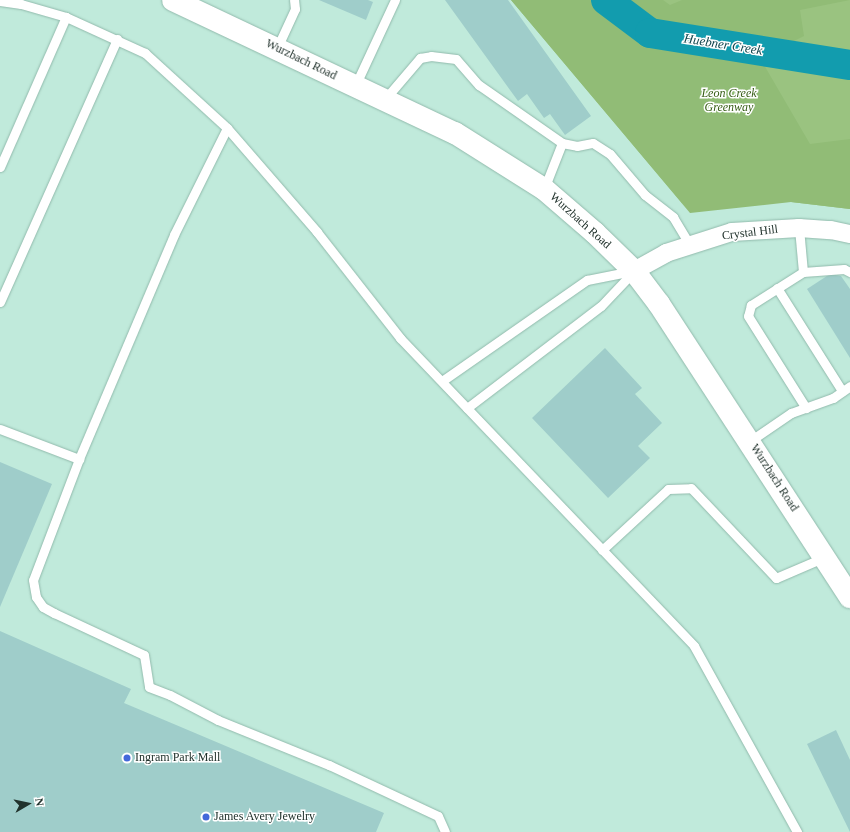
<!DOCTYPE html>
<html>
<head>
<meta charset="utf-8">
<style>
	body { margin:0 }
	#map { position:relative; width:850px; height:832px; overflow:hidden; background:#c0eadb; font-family:"Times New Roman",serif }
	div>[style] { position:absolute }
	.green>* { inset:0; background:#9ac380 }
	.forest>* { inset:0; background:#91bc76 }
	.river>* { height:30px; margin:-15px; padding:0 15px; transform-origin:15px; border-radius:15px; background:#129cae }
	.building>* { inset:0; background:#9fcdca }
	.roads { filter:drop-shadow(0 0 1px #91baac) drop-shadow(0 0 1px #91baac) }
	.lane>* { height:9px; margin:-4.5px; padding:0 4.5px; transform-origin:4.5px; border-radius:4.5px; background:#fff }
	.street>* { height:18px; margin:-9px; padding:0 9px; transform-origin:9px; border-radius:9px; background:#fff }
	.secondary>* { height:22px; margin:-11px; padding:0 11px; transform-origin:11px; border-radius:11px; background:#fff }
	.dots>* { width:11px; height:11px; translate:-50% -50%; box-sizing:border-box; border:2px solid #fff; border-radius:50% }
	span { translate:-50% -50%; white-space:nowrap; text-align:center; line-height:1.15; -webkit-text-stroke:3px #fff; paint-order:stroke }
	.street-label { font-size:12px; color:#21322c }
	.park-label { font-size:12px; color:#355c14; font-style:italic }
	.poi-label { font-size:12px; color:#21322c }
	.left { translate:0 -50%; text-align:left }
	.water-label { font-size:13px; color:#10454d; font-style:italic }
	.north { position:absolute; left:8px; top:784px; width:40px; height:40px; -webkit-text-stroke:3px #fff; paint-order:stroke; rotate:81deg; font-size:11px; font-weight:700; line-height:16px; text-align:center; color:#21322c }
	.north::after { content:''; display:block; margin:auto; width:14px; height:18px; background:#21322c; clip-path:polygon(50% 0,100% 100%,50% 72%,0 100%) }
</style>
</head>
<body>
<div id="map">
	<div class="green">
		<div style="clip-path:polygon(511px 0,850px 0,850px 209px,791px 202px,682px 203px)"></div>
	</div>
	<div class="forest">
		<div style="clip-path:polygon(511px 0,663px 0,670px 5px,682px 0,850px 0,800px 10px,804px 36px,760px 58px,810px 144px,850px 139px,850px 209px,791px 202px,690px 213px)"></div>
	</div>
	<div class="river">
		<div style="left:606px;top:0;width:55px;rotate:36.9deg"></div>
		<div style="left:650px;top:33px;width:203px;rotate:9.1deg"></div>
	</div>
	<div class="building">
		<div style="clip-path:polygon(319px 0,368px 0,373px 2px,366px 20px)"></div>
		<div style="clip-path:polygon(445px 0,508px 0,591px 116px,565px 135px,550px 114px,544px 118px,527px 94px,518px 101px)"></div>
		<div style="clip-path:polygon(830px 274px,841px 276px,850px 289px,850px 358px,807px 289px)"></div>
		<div style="clip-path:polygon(605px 348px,642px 388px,635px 394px,662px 423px,638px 446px,650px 458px,608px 498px,532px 418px)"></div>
		<div style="clip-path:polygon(0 462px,52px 484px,0 607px)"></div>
		<div style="clip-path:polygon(0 631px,131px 689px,124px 703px,384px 813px,376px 832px,0 832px)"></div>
		<div style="clip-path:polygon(836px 730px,850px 760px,850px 832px,807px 744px)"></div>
	</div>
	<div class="roads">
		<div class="lane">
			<div style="left:0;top:1px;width:21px;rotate:8deg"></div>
			<div style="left:21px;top:4px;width:47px;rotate:16.1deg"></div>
			<div style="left:66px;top:17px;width:87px;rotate:24.5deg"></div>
			<div style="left:145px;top:53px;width:111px;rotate:42.4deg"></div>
			<div style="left:227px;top:128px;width:138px;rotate:49.1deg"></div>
			<div style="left:317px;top:232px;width:135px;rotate:51.9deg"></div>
			<div style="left:400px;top:338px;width:426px;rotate:46.3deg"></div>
			<div style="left:694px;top:646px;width:213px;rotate:61deg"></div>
			<div style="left:277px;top:48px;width:43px;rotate:-65.2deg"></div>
			<div style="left:295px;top:9px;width:9px;rotate:-96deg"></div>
			<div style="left:355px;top:86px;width:95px;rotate:-65.1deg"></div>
			<div style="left:391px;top:92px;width:45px;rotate:-49.5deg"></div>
			<div style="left:420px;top:58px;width:11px;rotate:-10deg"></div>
			<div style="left:431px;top:56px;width:25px;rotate:7deg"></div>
			<div style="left:456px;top:59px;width:35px;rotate:49deg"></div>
			<div style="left:479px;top:85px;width:101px;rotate:34.9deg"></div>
			<div style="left:562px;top:143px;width:49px;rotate:111.4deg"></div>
			<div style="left:227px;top:128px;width:119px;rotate:116.4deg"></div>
			<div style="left:174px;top:235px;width:243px;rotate:113deg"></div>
			<div style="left:79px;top:459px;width:129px;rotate:110.8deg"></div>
			<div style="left:33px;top:580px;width:17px;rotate:80deg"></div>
			<div style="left:36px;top:597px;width:12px;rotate:55deg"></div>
			<div style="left:43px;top:607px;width:13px;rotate:29deg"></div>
			<div style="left:54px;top:613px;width:99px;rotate:25deg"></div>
			<div style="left:144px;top:655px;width:32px;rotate:81deg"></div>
			<div style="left:149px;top:687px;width:22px;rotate:21deg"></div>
			<div style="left:170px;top:695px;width:54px;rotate:27.5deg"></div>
			<div style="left:218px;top:720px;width:120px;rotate:22.1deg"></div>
			<div style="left:329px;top:765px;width:120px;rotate:25.1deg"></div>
			<div style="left:438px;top:816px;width:17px;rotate:66deg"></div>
			<div style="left:562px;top:143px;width:15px;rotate:11deg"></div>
			<div style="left:577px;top:146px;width:16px;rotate:-11deg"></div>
			<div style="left:593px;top:143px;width:20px;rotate:33deg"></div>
			<div style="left:610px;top:154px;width:54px;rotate:49.5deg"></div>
			<div style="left:645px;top:195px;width:36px;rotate:38deg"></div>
			<div style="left:673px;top:217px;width:33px;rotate:59deg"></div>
			<div style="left:0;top:167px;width:164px;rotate:-66.3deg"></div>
			<div style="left:799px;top:228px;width:44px;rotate:84.8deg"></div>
			<div style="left:803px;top:272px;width:62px;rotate:147.6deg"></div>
			<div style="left:751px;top:305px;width:11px;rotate:105deg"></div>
			<div style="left:748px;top:316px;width:109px;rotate:57.8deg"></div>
			<div style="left:803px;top:272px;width:41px;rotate:-4.2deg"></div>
			<div style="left:844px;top:269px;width:7px;rotate:27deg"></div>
			<div style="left:777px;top:288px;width:122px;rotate:57.7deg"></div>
			<div style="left:0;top:302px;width:288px;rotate:-66deg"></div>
			<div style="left:442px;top:381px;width:177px;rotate:-34.9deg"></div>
			<div style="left:587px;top:280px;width:46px;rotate:-11.3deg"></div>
			<div style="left:467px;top:408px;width:168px;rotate:-37.3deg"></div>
			<div style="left:601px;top:306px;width:48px;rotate:-46.7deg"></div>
			<div style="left:0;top:429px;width:85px;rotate:20.8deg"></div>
			<div style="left:750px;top:441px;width:50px;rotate:-34.3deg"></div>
			<div style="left:791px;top:413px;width:45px;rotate:-19.7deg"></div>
			<div style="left:833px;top:398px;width:21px;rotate:-35deg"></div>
			<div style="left:602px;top:550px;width:90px;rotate:-42.7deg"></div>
			<div style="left:668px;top:489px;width:23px;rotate:-2deg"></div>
			<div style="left:691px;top:488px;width:124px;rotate:46.6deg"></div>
			<div style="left:776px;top:578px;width:53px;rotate:-23.2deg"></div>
		</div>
		<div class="street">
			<div style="left:634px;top:271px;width:37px;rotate:-29deg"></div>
			<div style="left:666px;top:253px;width:69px;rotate:-17.7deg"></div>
			<div style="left:732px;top:232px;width:67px;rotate:-3.4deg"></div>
			<div style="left:799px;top:228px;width:32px;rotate:4deg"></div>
			<div style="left:831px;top:230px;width:19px;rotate:12deg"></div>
		</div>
		<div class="secondary">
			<div style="left:173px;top:0;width:312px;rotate:25.3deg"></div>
			<div style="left:455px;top:133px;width:105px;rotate:32.2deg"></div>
			<div style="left:544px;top:189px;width:67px;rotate:40.8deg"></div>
			<div style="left:595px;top:233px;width:54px;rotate:44.3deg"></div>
			<div style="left:634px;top:271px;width:41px;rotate:52.9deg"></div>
			<div style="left:659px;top:304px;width:350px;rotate:56.9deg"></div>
		</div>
	</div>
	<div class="dots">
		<div style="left:127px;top:758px;background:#4368da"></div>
		<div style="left:206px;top:817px;background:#4368da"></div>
	</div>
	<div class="street-label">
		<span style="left:301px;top:60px;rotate:26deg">Wurzbach Road</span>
		<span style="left:580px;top:221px;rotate:42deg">Wurzbach Road</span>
		<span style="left:750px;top:233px;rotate:-7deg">Crystal Hill</span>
		<span style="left:774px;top:478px;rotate:57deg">Wurzbach Road</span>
	</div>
	<div class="park-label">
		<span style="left:729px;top:101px">Leon Creek<br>Greenway</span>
	</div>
	<div class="poi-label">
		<span class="left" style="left:135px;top:758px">Ingram Park Mall</span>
		<span class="left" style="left:214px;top:817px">James Avery Jewelry</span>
	</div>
	<div class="water-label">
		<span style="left:723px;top:45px;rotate:9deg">Huebner Creek</span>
	</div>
	<div class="north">N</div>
</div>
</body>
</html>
